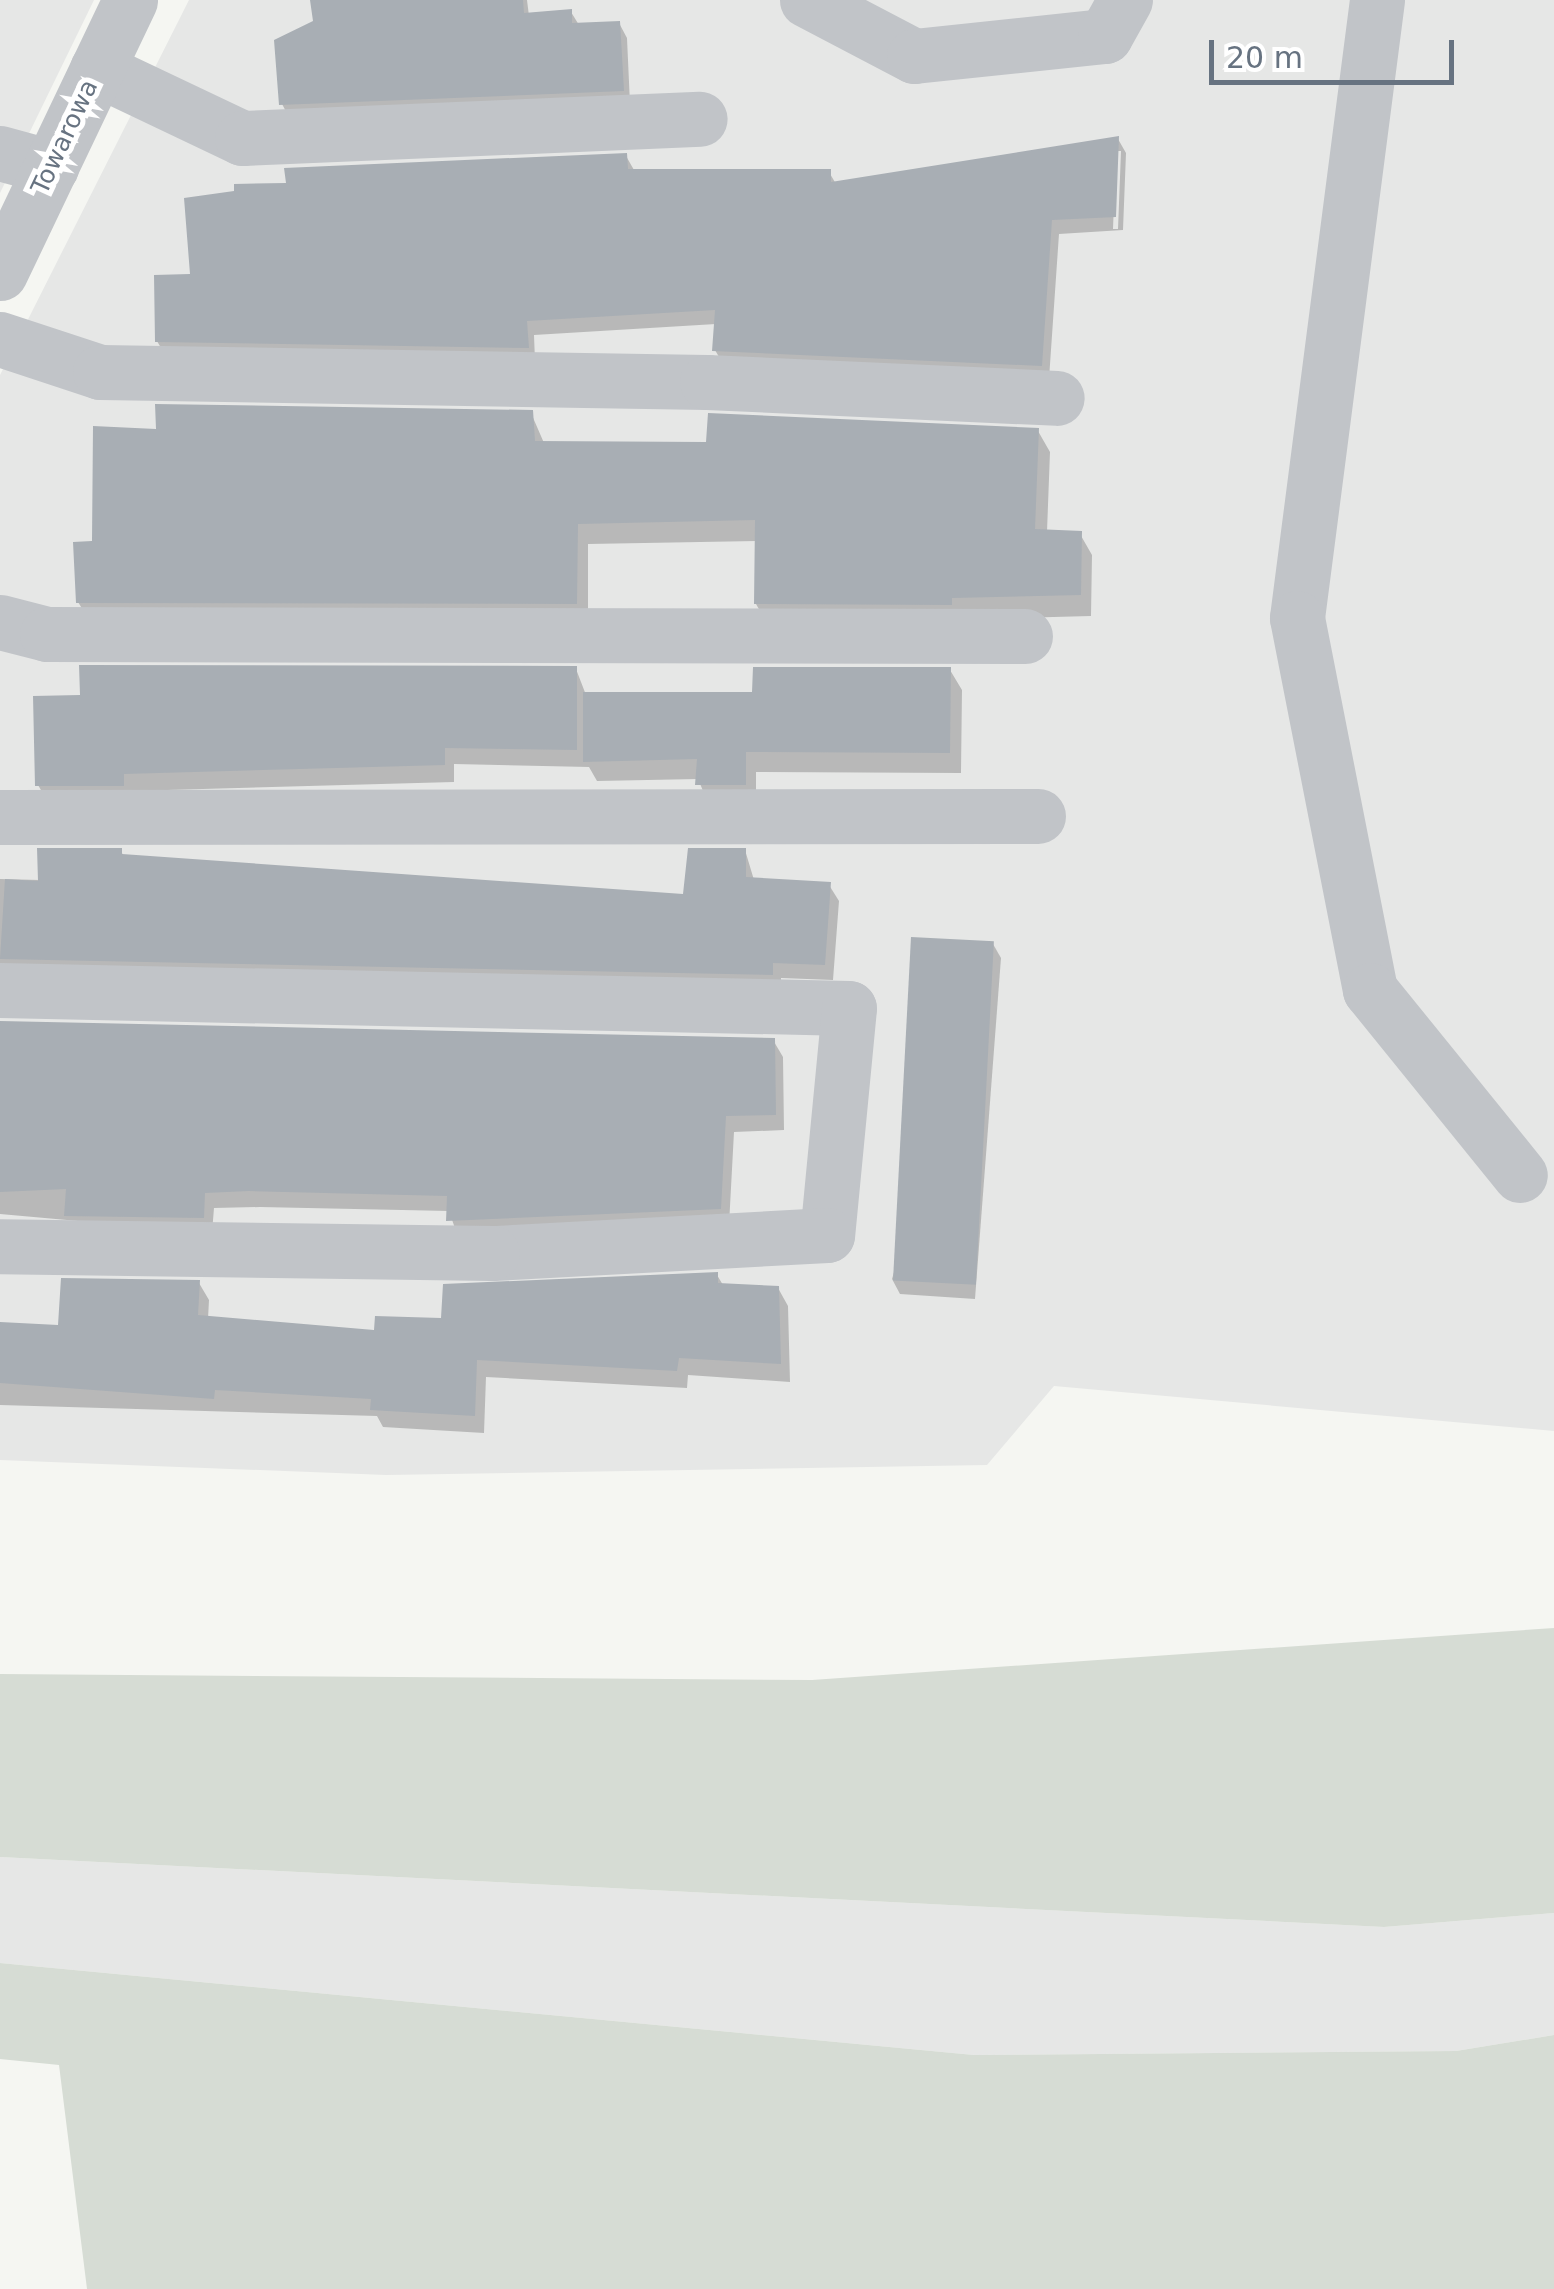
<!DOCTYPE html>
<html>
<head>
<meta charset="utf-8">
<style>
	body { margin:0 }
	#map { position:relative; width:1554px; height:2289px; overflow:hidden; background:#f5f6f2; font-family:"DejaVu Sans",sans-serif }
	div>[style] { position:absolute }
	.built>* { inset:0; background:#e6e7e6 }
	.green>* { inset:0; background:#d6dcd4 }
	.shadow>* { inset:0; background:#0003 }
	.building>* { inset:0; background:#a8aeb4; transform-origin:0 0 }
	.minor>* { height:55px; margin:-27.5px; padding:0 27.5px; transform-origin:27.5px; border-radius:27.5px; background:#c1c4c8 }
	span { translate:-50% -50%; white-space:nowrap; text-align:center; line-height:1.15; -webkit-text-stroke:10px #fff; paint-order:stroke }
	.street-label { font-size:25px; color:#677381 }
	.scale { position:absolute; left:1209px; top:40px; width:245px; height:45px; box-sizing:border-box; border:5px solid #677381; border-top:0; padding-left:12px; font-size:30px; line-height:35px; white-space:nowrap; color:#677381; -webkit-text-stroke:8px #fff; paint-order:stroke }
</style>
</head>
<body>
<div id="map">
	<div class="built">
		<div style="clip-path:polygon(0 0,94px 0,0 193px)"></div>
		<div style="clip-path:polygon(189px 0,1554px 0,1554px 1431px,1054px 1386px,987px 1465px,386px 1475px,0 1460px,0 375px)"></div>
		<div style="clip-path:polygon(0 1857px,1384px 1927px,1554px 1913px,1554px 2035px,1456px 2051px,974px 2055px,0 1963px)"></div>
	</div>
	<div class="green">
		<div style="clip-path:polygon(1554px 1628px,1554px 1913px,1384px 1927px,0 1857px,0 1674px,812px 1680px)"></div>
		<div style="clip-path:polygon(0 1963px,974px 2055px,1456px 2051px,1554px 2035px,1554px 2289px,87px 2289px,59px 2065px,0 2059px)"></div>
	</div>
	<div class="shadow">
		<div style="clip-path:polygon(313px 0,527px 0,529px 16px,571px 12px,579px 25px,619px 23px,627px 38px,630px 104px,290px 119px,282px 104px,315px 23px)"></div>
		<div style="clip-path:polygon(evenodd,1118px 139px,1126px 153px,1123px 230px,1059px 234px,1049px 379px,723px 364px,715px 350px,716px 324px,534px 335px,535px 361px,165px 355px,157px 341px,192px 277px,288px 185px,626px 156px,634px 170px,829px 172px,836px 184px,1118px 139px,1116px 151px,1121px 151px,1118px 229px,1113px 229px,1116px 151px)"></div>
		<div style="clip-path:polygon(531px 413px,544px 443px,708px 445px,1038px 431px,1050px 452px,1047px 532px,1080px 534px,1092px 555px,1091px 616px,768px 625px,756px 604px,757px 541px,588px 544px,588px 624px,91px 623px,78px 602px,94px 544px,158px 432px)"></div>
		<div style="clip-path:polygon(576px 669px,586px 695px,755px 694px,950px 670px,962px 690px,961px 773px,756px 772px,756px 805px,709px 805px,698px 779px,597px 781px,589px 767px,454px 764px,454px 782px,132px 791px,48px 802px,38px 785px)"></div>
		<div style="clip-path:polygon(745px 850px,754px 880px,829px 885px,839px 901px,833px 980px,781px 978px,781px 991px,0 981px,0 879px,40px 880px,121px 851px,124px 857px,685px 897px)"></div>
		<div style="clip-path:polygon(993px 944px,1001px 958px,975px 1299px,900px 1294px,892px 1279px)"></div>
		<div style="clip-path:polygon(0 1024px,773px 1040px,783px 1057px,784px 1130px,734px 1132px,729px 1225px,458px 1237px,449px 1211px,260px 1207px,214px 1208px,212px 1233px,0 1214px)"></div>
		<div style="clip-path:polygon(717px 1275px,723px 1285px,778px 1288px,788px 1306px,790px 1382px,688px 1375px,687px 1388px,486px 1377px,484px 1433px,383px 1427px,377px 1416px,0 1405px,0 1326px,60px 1327px,199px 1283px,209px 1300px,208px 1319px,377px 1333px)"></div>
	</div>
	<div class="building">
		<div style="clip-path:polygon(310px 0,523px 0,524px 13px,572px 9px,572px 23px,620px 21px,624px 91px,279px 105px,274px 40px,313px 21px)"></div>
		<div style="clip-path:polygon(1119px 136px,1116px 217px,1052px 220px,1042px 366px,712px 351px,715px 310px,527px 321px,529px 348px,155px 342px,154px 275px,190px 274px,184px 198px,234px 191px,234px 184px,286px 183px,284px 168px,627px 153px,628px 169px,831px 169px,831px 182px)"></div>
		<div style="clip-path:polygon(155px 404px,533px 410px,535px 441px,706px 442px,708px 413px,1039px 428px,1035px 529px,1082px 531px,1081px 595px,952px 598px,952px 605px,754px 604px,755px 520px,578px 524px,577px 604px,76px 603px,73px 542px,92px 541px,93px 426px,156px 429px)"></div>
		<div style="clip-path:polygon(79px 665px,577px 666px,577px 750px,445px 748px,445px 765px,124px 774px,124px 786px,35px 786px,33px 696px,80px 695px)"></div>
		<div style="clip-path:polygon(753px 667px,951px 667px,950px 753px,746px 752px,746px 785px,695px 785px,697px 759px,583px 762px,583px 692px,752px 692px)"></div>
		<div style="clip-path:polygon(37px 848px,122px 848px,122px 854px,683px 894px,688px 848px,746px 848px,746px 877px,831px 882px,825px 965px,773px 963px,773px 975px,0 959px,5px 879px,38px 881px)"></div>
		<div style="left:911px;top:937px;width:83px;height:344px;rotate:3deg"></div>
		<div style="clip-path:polygon(0 1021px,775px 1038px,776px 1115px,726px 1116px,721px 1209px,446px 1221px,447px 1196px,249px 1191px,205px 1193px,204px 1218px,64px 1216px,66px 1189px,0 1192px)"></div>
		<div style="clip-path:polygon(718px 1272px,718px 1283px,779px 1286px,781px 1364px,679px 1358px,677px 1371px,477px 1360px,475px 1416px,370px 1410px,371px 1399px,215px 1390px,214px 1399px,0 1383px,0 1322px,58px 1325px,61px 1278px,200px 1280px,198px 1315px,374px 1330px,375px 1316px,441px 1318px,443px 1284px)"></div>
	</div>
	<div class="minor">
		<div style="left:807px;top:0;width:121px;rotate:27.6deg"></div>
		<div style="left:914px;top:56px;width:192px;rotate:-6deg"></div>
		<div style="left:1105px;top:36px;width:41px;rotate:-60.9deg"></div>
		<div style="left:1377px;top:0;width:623px;rotate:97.38deg"></div>
		<div style="left:1297px;top:618px;width:379px;rotate:78.9deg"></div>
		<div style="left:1370px;top:990px;width:238px;rotate:51deg"></div>
		<div style="left:97px;top:69px;width:161px;rotate:25.4deg"></div>
		<div style="left:242px;top:138px;width:458px;rotate:-2.4deg"></div>
		<div style="left:0;top:153px;width:53px;rotate:15.4deg"></div>
		<div style="left:0;top:273px;width:302px;rotate:-64.5deg"></div>
		<div style="left:0;top:339px;width:105px;rotate:18.3deg"></div>
		<div style="left:100px;top:372px;width:607px;rotate:0.94deg"></div>
		<div style="left:707px;top:382px;width:350px;rotate:2.6deg"></div>
		<div style="left:0;top:622px;width:49px;rotate:14.3deg"></div>
		<div style="left:47px;top:634px;width:978px;rotate:0.12deg"></div>
		<div style="left:0;top:817px;width:1038px;rotate:-0.06deg"></div>
		<div style="left:0;top:990px;width:849px;rotate:1.21deg"></div>
		<div style="left:849px;top:1008px;width:228px;rotate:95.5deg"></div>
		<div style="left:827px;top:1235px;width:335px;rotate:176.9deg"></div>
		<div style="left:492px;top:1253px;width:492px;rotate:-179.2deg"></div>
	</div>
	<div class="street-label">
		<span style="left:65px;top:137px;rotate:-65deg">Towarowa</span>
	</div>
	<div class="scale">20 m</div>
</div>
</body>
</html>
